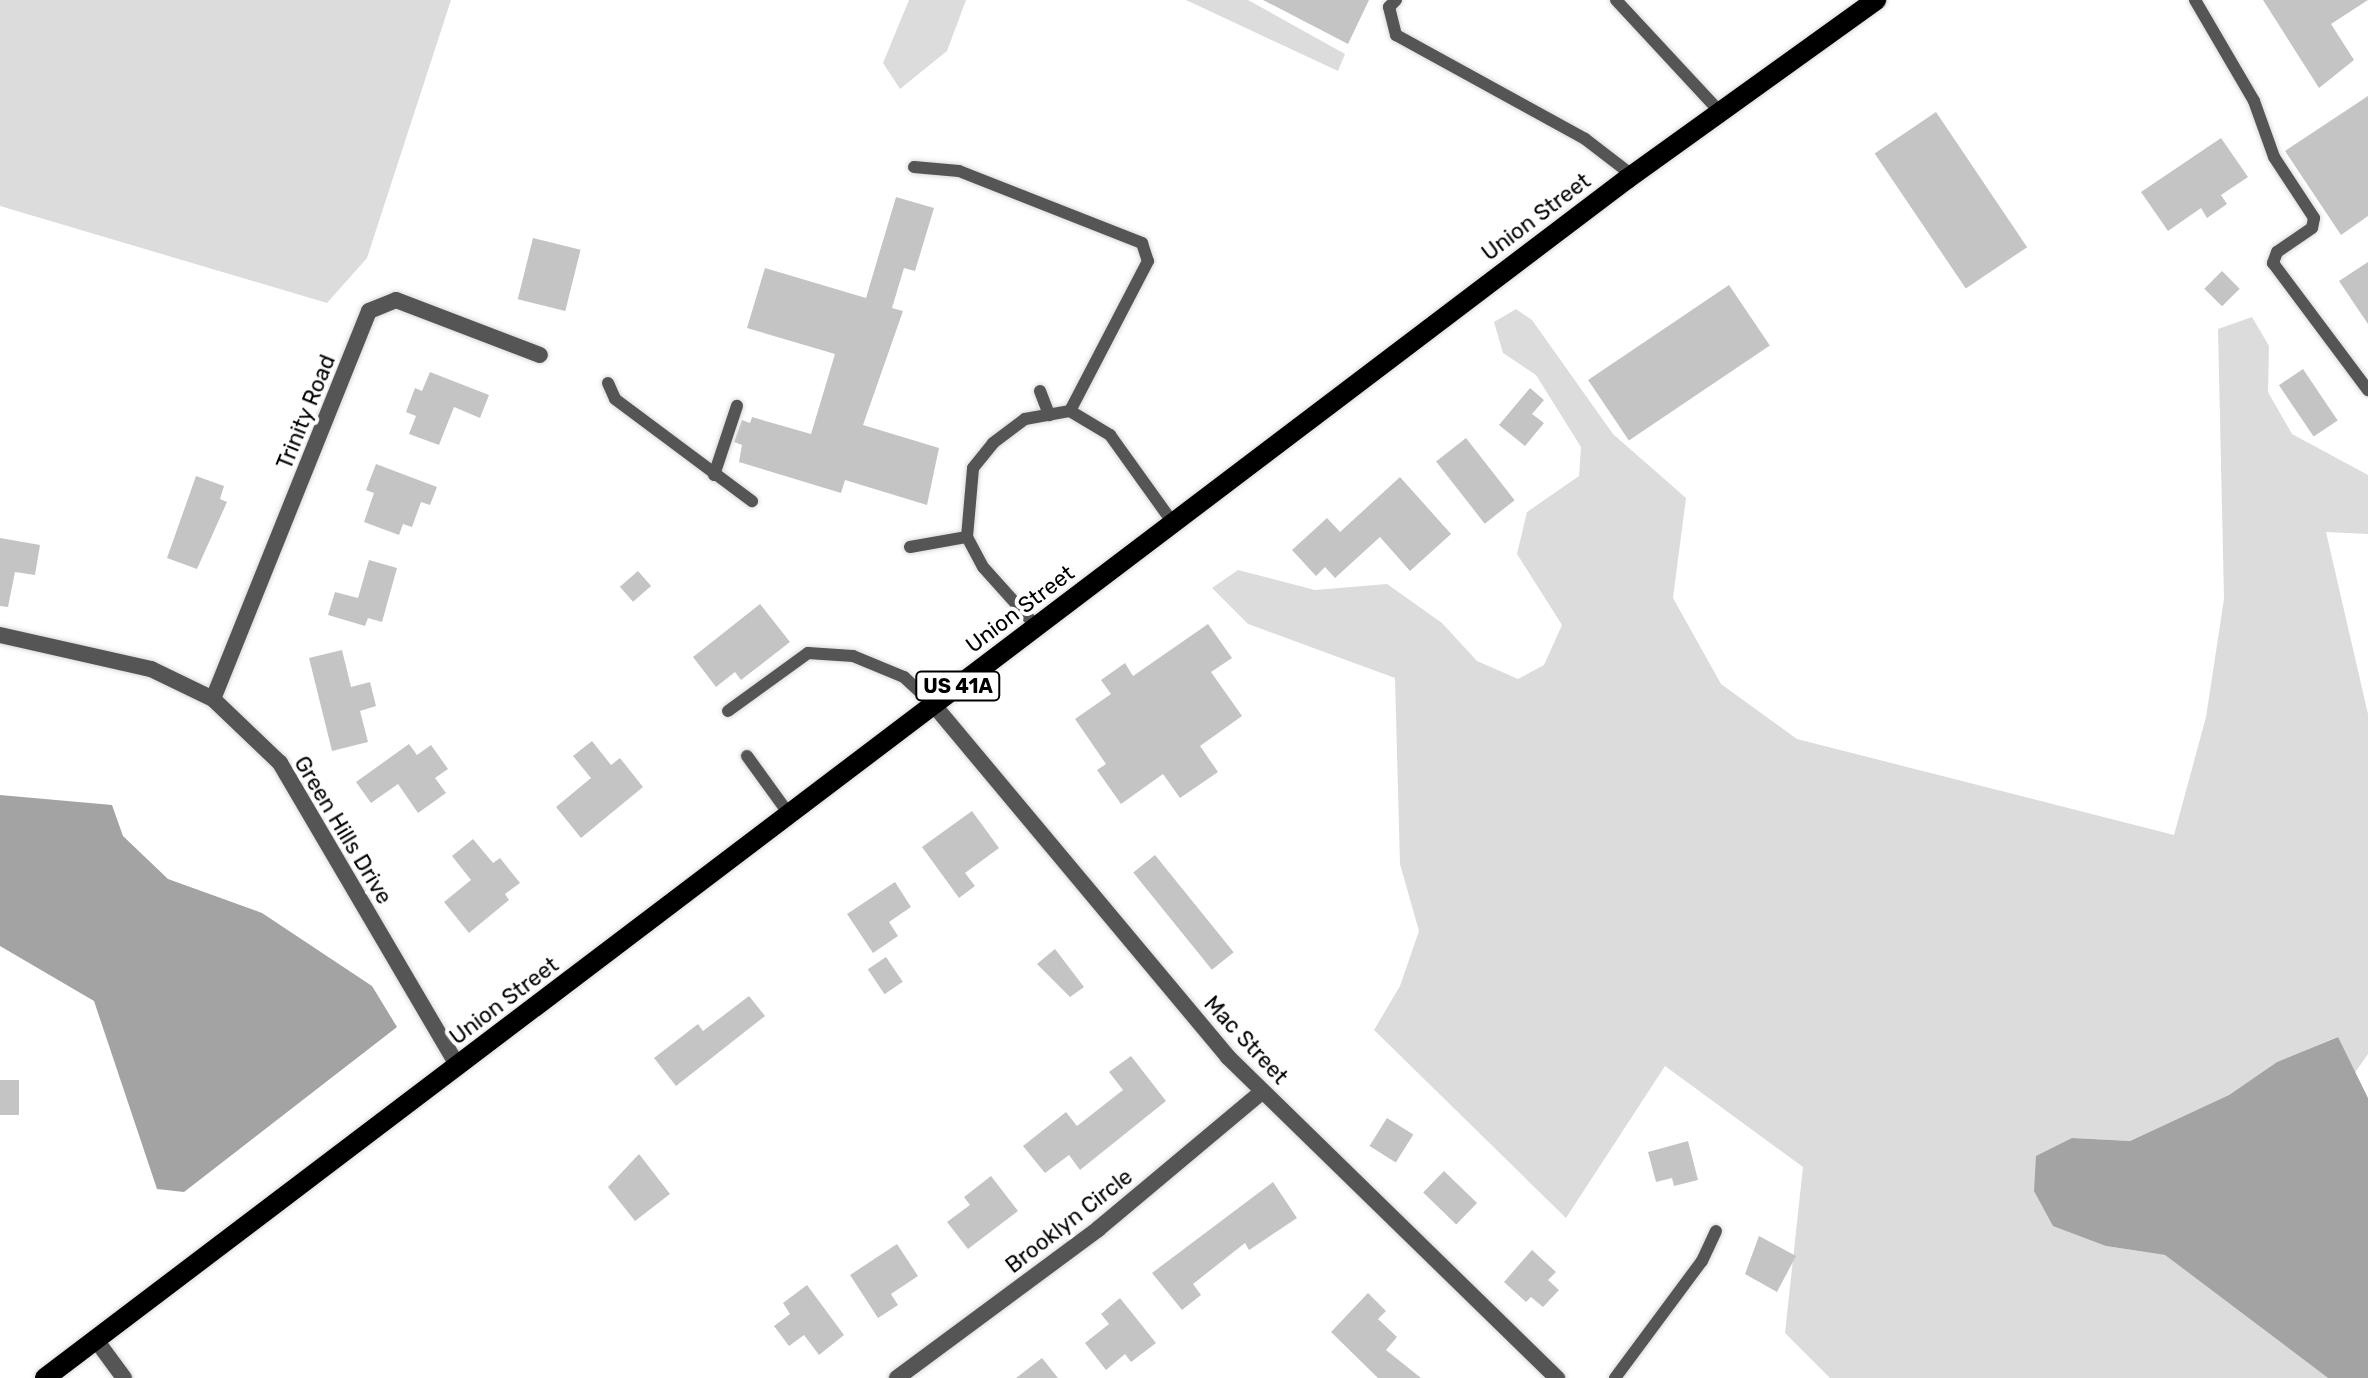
<!DOCTYPE html>
<html>
<head>
<meta charset="utf-8">
<style>
	body { margin:0 }
	#map { position:relative; width:2368px; height:1378px; overflow:hidden; background:#fff; font-family:Rubik,sans-serif }
	div>[style] { position:absolute }
	.green>* { inset:0; background:#dcdcdc }
	.water>* { inset:0; background:#a3a3a3 }
	.building>* { inset:0; background:#c4c4c4; transform-origin:0 0 }
	.roads { filter:drop-shadow(0 0 2px #dbdbdb) drop-shadow(0 0 2px #dbdbdb) }
	.service>* { height:12px; margin:-6px; padding:0 6px; transform-origin:6px; border-radius:6px; background:#555 }
	.minor>* { height:16px; margin:-8px; padding:0 8px; transform-origin:8px; border-radius:8px; background:#555 }
	.primary>* { height:20px; margin:-10px; padding:0 10px; transform-origin:10px; border-radius:10px; background:#000 }
	span { translate:-50% -50%; white-space:nowrap; text-align:center; line-height:1.15; -webkit-text-stroke:8px #fff; paint-order:stroke }
	.shield-label span { padding:2px 6px; background:#fff; border:2px solid; border-radius:6px; -webkit-text-stroke-width:0 }
	.shield-label { font-size:20px; color:#000; font-weight:700 }
	.street-label { font-size:22px; color:#000 }
</style>
</head>
<body>
<div id="map">
	<div class="green">
		<div style="clip-path:polygon(0 0,451px 0,367px 258px,327px 303px,0 206px)"></div>
		<div style="clip-path:polygon(909px 0,966px 0,947px 51px,900px 89px,883px 63px)"></div>
		<div style="clip-path:polygon(1186px 0,1248px 0,1345px 54px,1338px 71px)"></div>
		<div style="clip-path:polygon(1516px 309px,1532px 320px,1613px 434px,1686px 498px,1673px 598px,1721px 684px,1797px 739px,2174px 835px,2206px 717px,2224px 599px,2218px 329px,2252px 317px,2269px 346px,2268px 392px,2292px 434px,2368px 475px,2368px 534px,2326px 532px,2368px 714px,2368px 1054px,2354px 1074px,2337px 1037px,2277px 1062px,2229px 1095px,2130px 1141px,2072px 1138px,2106px 1246px,2165px 1255px,2328px 1378px,1830px 1378px,1785px 1333px,1803px 1167px,1665px 1066px,1566px 1218px,1374px 1030px,1400px 986px,1419px 931px,1400px 864px,1395px 678px,1248px 624px,1212px 588px,1238px 570px,1315px 590px,1387px 584px,1442px 623px,1477px 661px,1518px 679px,1544px 665px,1562px 625px,1517px 554px,1527px 512px,1579px 476px,1581px 447px,1536px 375px,1503px 353px,1494px 322px)"></div>
	</div>
	<div class="water">
		<div style="clip-path:polygon(0 795px,112px 805px,123px 836px,168px 879px,262px 913px,372px 986px,397px 1027px,184px 1192px,157px 1189px,94px 1001px,0 946px)"></div>
		<div style="clip-path:polygon(2338px 1037px,2368px 1098px,2368px 1378px,2328px 1378px,2165px 1255px,2106px 1246px,2053px 1226px,2034px 1191px,2036px 1156px,2072px 1138px,2130px 1141px,2229px 1095px,2277px 1062px)"></div>
	</div>
	<div class="building">
		<div style="clip-path:polygon(1263px 0,1369px 0,1348px 44px)"></div>
		<div style="clip-path:polygon(2263px 0,2368px 0,2331px 24px,2354px 60px,2319px 88px)"></div>
		<div style="clip-path:polygon(2368px 96px,2368px 216px,2341px 235px,2285px 151px)"></div>
		<div style="left:1936px;top:112px;width:163px;height:74px;rotate:56deg"></div>
		<div style="clip-path:polygon(2221px 138px,2248px 177px,2221px 195px,2227px 204px,2207px 218px,2201px 208px,2168px 231px,2141px 192px)"></div>
		<div style="clip-path:polygon(896px 197px,934px 208px,915px 271px,904px 268px,892px 308px,903px 311px,863px 425px,939px 448px,927px 505px,845px 480px,841px 493px,739px 462px,742px 445px,734px 442px,742px 420px,750px 423px,752px 417px,811px 434px,835px 354px,747px 328px,765px 268px,866px 298px)"></div>
		<div style="left:533px;top:238px;width:49px;height:63px;rotate:14deg"></div>
		<div style="clip-path:polygon(2368px 262px,2368px 324px,2339px 281px)"></div>
		<div style="left:2222px;top:271px;width:25px;height:25px;rotate:45deg"></div>
		<div style="left:1729px;top:285px;width:73px;height:170px;rotate:56deg"></div>
		<div style="left:2303px;top:369px;width:62px;height:29px;rotate:56deg"></div>
		<div style="clip-path:polygon(430px 372px,489px 395px,480px 418px,454px 407px,439px 445px,409px 434px,416px 416px,406px 412px,415px 388px,422px 391px)"></div>
		<div style="clip-path:polygon(1530px 388px,1544px 400px,1532px 414px,1544px 423px,1525px 446px,1499px 425px)"></div>
		<div style="left:1466px;top:438px;width:79px;height:38px;rotate:52deg"></div>
		<div style="clip-path:polygon(376px 464px,437px 487px,430px 505px,421px 502px,412px 527px,403px 524px,399px 535px,364px 522px,374px 493px,366px 490px)"></div>
		<div style="clip-path:polygon(196px 476px,224px 486px,220px 499px,227px 502px,197px 569px,167px 558px)"></div>
		<div style="clip-path:polygon(1400px 477px,1451px 534px,1410px 571px,1380px 537px,1335px 578px,1325px 567px,1316px 576px,1292px 550px,1327px 518px,1340px 532px)"></div>
		<div style="clip-path:polygon(0 538px,40px 545px,35px 575px,15px 572px,8px 607px,0 606px)"></div>
		<div style="clip-path:polygon(369px 560px,397px 568px,382px 622px,368px 618px,365px 626px,328px 615px,335px 592px,358px 598px)"></div>
		<div style="left:638px;top:571px;width:20px;height:24px;rotate:49deg"></div>
		<div style="clip-path:polygon(760px 604px,790px 642px,741px 680px,735px 672px,716px 687px,693px 657px)"></div>
		<div style="clip-path:polygon(1208px 624px,1232px 658px,1211px 672px,1242px 716px,1200px 746px,1218px 772px,1180px 798px,1163px 774px,1121px 804px,1097px 770px,1106px 764px,1075px 719px,1111px 694px,1101px 680px,1125px 663px,1133px 676px)"></div>
		<div style="clip-path:polygon(342px 650px,351px 687px,370px 682px,376px 706px,360px 711px,368px 742px,332px 751px,309px 658px)"></div>
		<div style="clip-path:polygon(592px 741px,611px 765px,620px 758px,643px 787px,581px 838px,556px 807px,591px 778px,573px 756px)"></div>
		<div style="clip-path:polygon(409px 744px,417px 755px,431px 745px,448px 769px,435px 778px,446px 793px,418px 813px,398px 784px,371px 803px,356px 782px)"></div>
		<div style="clip-path:polygon(972px 811px,999px 848px,965px 873px,975px 886px,959px 898px,922px 847px)"></div>
		<div style="clip-path:polygon(473px 839px,493px 863px,500px 858px,520px 883px,505px 894px,509px 900px,469px 933px,444px 902px,471px 880px,452px 856px)"></div>
		<div style="left:1155px;top:855px;width:125px;height:28px;rotate:51deg"></div>
		<div style="clip-path:polygon(895px 882px,911px 907px,889px 922px,898px 936px,873px 953px,847px 914px)"></div>
		<div style="clip-path:polygon(1055px 949px,1084px 987px,1070px 997px,1037px 964px)"></div>
		<div style="left:886px;top:957px;width:30px;height:22px;rotate:56deg"></div>
		<div style="clip-path:polygon(749px 996px,765px 1016px,676px 1086px,654px 1058px,698px 1024px,703px 1031px)"></div>
		<div style="clip-path:polygon(1131px 1056px,1166px 1101px,1080px 1170px,1069px 1155px,1045px 1173px,1023px 1146px,1066px 1112px,1077px 1126px,1123px 1090px,1109px 1072px)"></div>
		<div style="left:0;top:1080px;width:19px;height:35px"></div>
		<div style="left:1387px;top:1118px;width:31px;height:33px;rotate:32deg"></div>
		<div style="clip-path:polygon(1688px 1141px,1698px 1180px,1674px 1186px,1672px 1178px,1656px 1182px,1648px 1152px)"></div>
		<div style="clip-path:polygon(639px 1154px,670px 1194px,635px 1221px,608px 1187px)"></div>
		<div style="left:1444px;top:1171px;width:46px;height:30px;rotate:44deg"></div>
		<div style="clip-path:polygon(991px 1176px,1018px 1211px,968px 1249px,947px 1222px,970px 1205px,964px 1197px)"></div>
		<div style="clip-path:polygon(1273px 1182px,1297px 1218px,1249px 1250px,1245px 1243px,1193px 1284px,1201px 1295px,1182px 1310px,1152px 1273px)"></div>
		<div style="clip-path:polygon(1759px 1236px,1796px 1256px,1777px 1292px,1745px 1274px)"></div>
		<div style="clip-path:polygon(897px 1244px,918px 1276px,891px 1294px,898px 1305px,878px 1318px,850px 1275px)"></div>
		<div style="clip-path:polygon(1532px 1250px,1556px 1272px,1548px 1280px,1559px 1290px,1543px 1307px,1531px 1297px,1526px 1302px,1504px 1282px)"></div>
		<div style="clip-path:polygon(807px 1285px,844px 1335px,819px 1355px,804px 1335px,789px 1346px,774px 1326px,790px 1314px,783px 1303px)"></div>
		<div style="clip-path:polygon(1368px 1293px,1386px 1311px,1378px 1319px,1397px 1337px,1386px 1350px,1421px 1378px,1378px 1378px,1331px 1332px)"></div>
		<div style="clip-path:polygon(1120px 1298px,1156px 1343px,1131px 1362px,1125px 1354px,1106px 1370px,1085px 1343px,1109px 1324px,1101px 1314px)"></div>
		<div style="clip-path:polygon(1042px 1358px,1058px 1378px,1016px 1378px)"></div>
	</div>
	<div class="roads">
		<div class="service">
			<div style="left:1396px;top:0;width:10px;rotate:135deg"></div>
			<div style="left:1389px;top:7px;width:29px;rotate:76deg"></div>
			<div style="left:1396px;top:35px;width:216px;rotate:28.8deg"></div>
			<div style="left:1585px;top:139px;width:59px;rotate:37.5deg"></div>
			<div style="left:1616px;top:0;width:153px;rotate:47.1deg"></div>
			<div style="left:2195px;top:0;width:117px;rotate:59.7deg"></div>
			<div style="left:2254px;top:101px;width:59px;rotate:70.3deg"></div>
			<div style="left:2274px;top:157px;width:73px;rotate:56.7deg"></div>
			<div style="left:2314px;top:218px;width:10px;rotate:101deg"></div>
			<div style="left:2312px;top:228px;width:42px;rotate:145.6deg"></div>
			<div style="left:2277px;top:252px;width:12px;rotate:110deg"></div>
			<div style="left:2273px;top:263px;width:159px;rotate:53.2deg"></div>
			<div style="left:914px;top:167px;width:45px;rotate:5.1deg"></div>
			<div style="left:959px;top:171px;width:197px;rotate:21.5deg"></div>
			<div style="left:1142px;top:243px;width:19px;rotate:72deg"></div>
			<div style="left:1148px;top:261px;width:169px;rotate:117.5deg"></div>
			<div style="left:608px;top:383px;width:17px;rotate:66deg"></div>
			<div style="left:615px;top:399px;width:171px;rotate:36.7deg"></div>
			<div style="left:1040px;top:391px;width:26px;rotate:69deg"></div>
			<div style="left:714px;top:475px;width:73px;rotate:-71.6deg"></div>
			<div style="left:910px;top:547px;width:58px;rotate:-10deg"></div>
			<div style="left:1036px;top:626px;width:79px;rotate:-131.9deg"></div>
			<div style="left:983px;top:567px;width:34px;rotate:-118deg"></div>
			<div style="left:967px;top:537px;width:69px;rotate:-85deg"></div>
			<div style="left:973px;top:468px;width:32px;rotate:-51deg"></div>
			<div style="left:993px;top:443px;width:40px;rotate:-37deg"></div>
			<div style="left:1025px;top:419px;width:46px;rotate:-10.1deg"></div>
			<div style="left:1070px;top:411px;width:47px;rotate:31deg"></div>
			<div style="left:1110px;top:435px;width:108px;rotate:54.4deg"></div>
			<div style="left:728px;top:711px;width:99px;rotate:-35.9deg"></div>
			<div style="left:808px;top:653px;width:45px;rotate:3.8deg"></div>
			<div style="left:853px;top:656px;width:55px;rotate:22.4deg"></div>
			<div style="left:904px;top:677px;width:40px;rotate:43deg"></div>
			<div style="left:747px;top:756px;width:72px;rotate:54.1deg"></div>
			<div style="left:1615px;top:1378px;width:146px;rotate:-53.4deg"></div>
			<div style="left:1702px;top:1261px;width:33px;rotate:-65deg"></div>
		</div>
		<div class="minor">
			<div style="left:0;top:635px;width:155px;rotate:12.7deg"></div>
			<div style="left:151px;top:669px;width:69px;rotate:25.8deg"></div>
			<div style="left:213px;top:699px;width:93px;rotate:43.7deg"></div>
			<div style="left:280px;top:763px;width:351px;rotate:59.6deg"></div>
			<div style="left:213px;top:699px;width:418px;rotate:-68.1deg"></div>
			<div style="left:369px;top:311px;width:29px;rotate:-22deg"></div>
			<div style="left:396px;top:300px;width:154px;rotate:20.9deg"></div>
			<div style="left:933px;top:704px;width:460px;rotate:50.1deg"></div>
			<div style="left:1228px;top:1057px;width:460px;rotate:44.3deg"></div>
			<div style="left:96px;top:1340px;width:47px;rotate:53.6deg"></div>
			<div style="left:897px;top:1378px;width:250px;rotate:-36.5deg"></div>
			<div style="left:1098px;top:1229px;width:214px;rotate:-39.9deg"></div>
		</div>
		<div class="primary">
			<div style="left:45px;top:1378px;width:1985px;rotate:-37.16deg"></div>
			<div style="left:1627px;top:179px;width:307px;rotate:-35.7deg"></div>
		</div>
	</div>
	<div class="shield-label">
		<span style="left:958px;top:686px">US 41A</span>
	</div>
	<div class="street-label">
		<span style="left:1536px;top:217px;rotate:-37deg">Union Street</span>
		<span style="left:306px;top:412px;rotate:-68deg">Trinity Road</span>
		<span style="left:1020px;top:609px;rotate:-37deg">Union Street</span>
		<span style="left:343px;top:830px;rotate:59deg">Green Hills Drive</span>
		<span style="left:504px;top:1001px;rotate:-37deg">Union Street</span>
		<span style="left:1246px;top:1040px;rotate:47deg">Mac Street</span>
		<span style="left:1069px;top:1221px;rotate:-38deg">Brooklyn Circle</span>
	</div>
</div>
</body>
</html>
